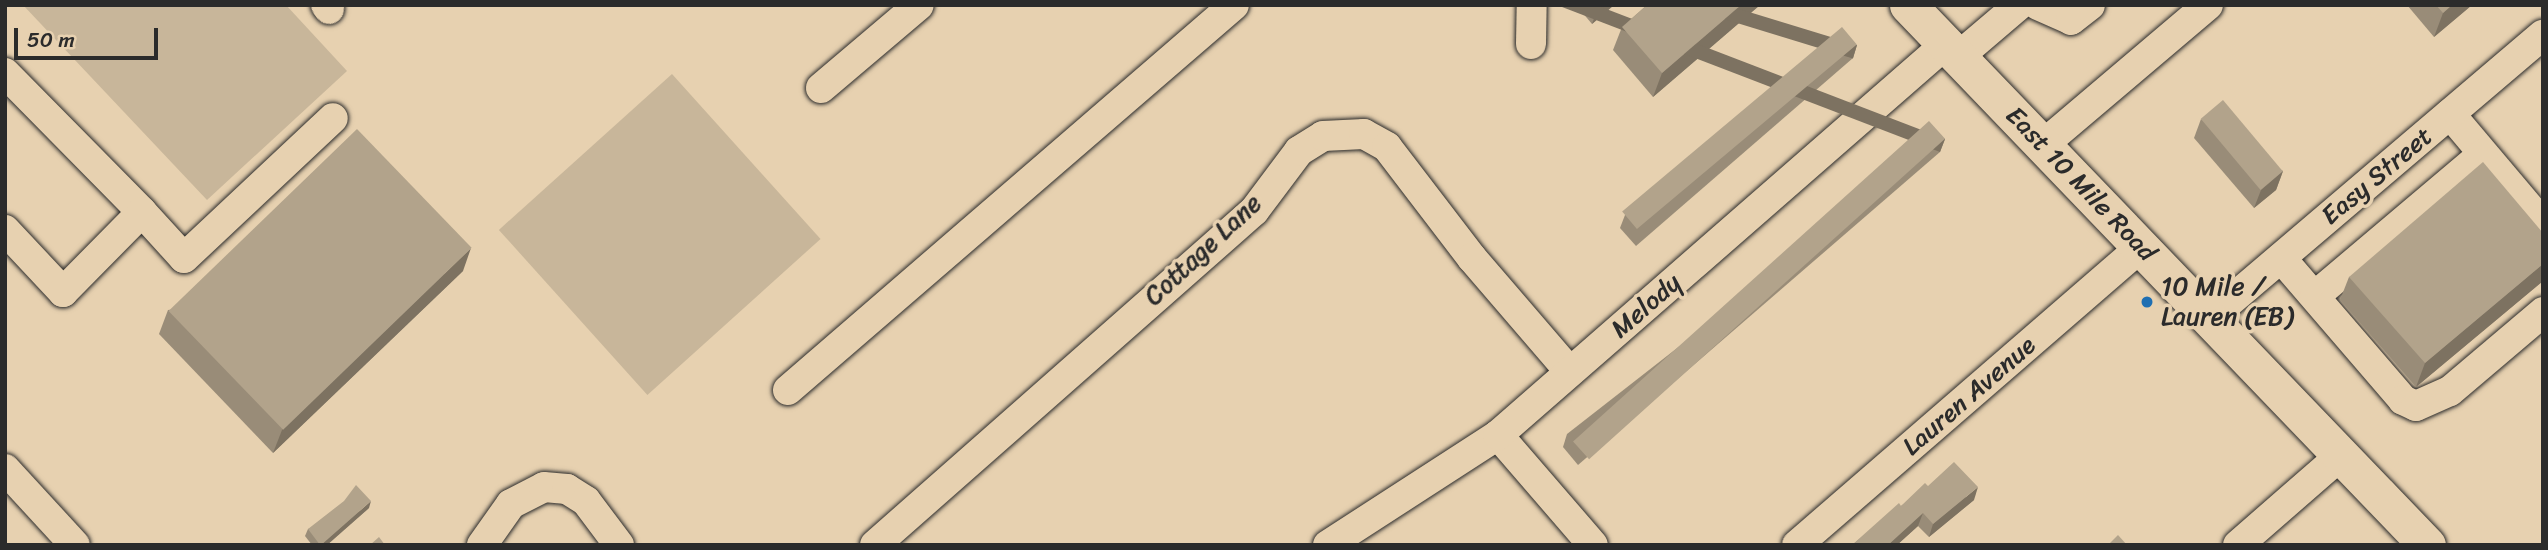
<!DOCTYPE html>
<html>
<head>
<meta charset="utf-8">
<style>
	body { margin:0 }
	#map { position:relative; width:2548px; height:550px; overflow:hidden; background:#e7d1b0; font-family:Sriracha,sans-serif }
	div>[style] { position:absolute }
	.green>* { inset:0; background:#c8b69a; transform-origin:0 0 }
	.roads { filter:drop-shadow(0 0 2px #2b2b2b) drop-shadow(0 0 2px #2b2b2b) }
	.minor>* { height:30px; margin:-15px; padding:0 15px; transform-origin:15px; border-radius:15px; background:#e7d1b0 }
	.major>* { height:37px; margin:-18.5px; padding:0 18.5px; transform-origin:18.5px; border-radius:18.5px; background:#e7d1b0 }
	.wall>* { inset:0; background:#998c78 }
	.shaded-wall>* { inset:0; background:#7d7261; transform-origin:0 0 }
	.building>* { inset:0; background:#b2a38b; transform-origin:0 0 }
	.dots>* { width:19px; height:19px; translate:-50% -50%; box-sizing:border-box; border:4px solid #e7d1b0; border-radius:50% }
	span { translate:-50% -50%; white-space:nowrap; text-align:center; line-height:1.15; -webkit-text-stroke:7px #e7d1b0; paint-order:stroke }
	.street-label { font-size:26px; color:#2b2b2b }
	.poi-label { font-size:26px; color:#2b2b2b }
	.left { translate:0 -50%; text-align:left }
	.frame { position:absolute; inset:0; border:7px solid #2b2b2b; pointer-events:none }
	.scale { position:absolute; left:14px; top:28px; width:144px; height:32px; box-sizing:border-box; border:4px solid #2b2b2b; border-top:0; padding-left:9px; font-size:21px; line-height:24px; white-space:nowrap; color:#2b2b2b; -webkit-text-stroke:5px #e7d1b0; paint-order:stroke }
</style>
</head>
<body>
<div id="map">
	<div class="green">
		<div style="clip-path:polygon(23px 5px,286px 5px,347px 71px,207px 200px)"></div>
		<div style="left:672px;top:74px;width:222px;height:233px;rotate:48deg"></div>
	</div>
	<div class="roads">
		<div class="minor">
			<div style="left:326px;top:5px;width:5px;rotate:53deg"></div>
			<div style="left:2038px;top:5px;width:36px;rotate:24deg"></div>
			<div style="left:2071px;top:20px;width:24px;rotate:-38deg"></div>
			<div style="left:1531px;top:44px;width:39px;rotate:-89deg"></div>
			<div style="left:1958px;top:57px;width:80px;rotate:-40.4deg"></div>
			<div style="left:5px;top:73px;width:195px;rotate:45.4deg"></div>
			<div style="left:821px;top:88px;width:128px;rotate:-40.3deg"></div>
			<div style="left:2450px;top:114px;width:144px;rotate:49.8deg"></div>
			<div style="left:2044px;top:144px;width:215px;rotate:-40.3deg"></div>
			<div style="left:5px;top:230px;width:85px;rotate:46.9deg"></div>
			<div style="left:63px;top:292px;width:112px;rotate:-45.4deg"></div>
			<div style="left:142px;top:212px;width:62px;rotate:47.6deg"></div>
			<div style="left:184px;top:258px;width:204px;rotate:-43.2deg"></div>
			<div style="left:2281px;top:258px;width:187px;rotate:49.3deg"></div>
			<div style="left:2403px;top:400px;width:14px;rotate:25deg"></div>
			<div style="left:2416px;top:406px;width:37px;rotate:-24deg"></div>
			<div style="left:2450px;top:391px;width:122px;rotate:-40.3deg"></div>
			<div style="left:2315px;top:296px;width:220px;rotate:-40.2deg"></div>
			<div style="left:2210px;top:318px;width:437px;rotate:-40.4deg"></div>
			<div style="left:788px;top:390px;width:589px;rotate:-40.8deg"></div>
			<div style="left:1498px;top:435px;width:145px;rotate:49.2deg"></div>
			<div style="left:5px;top:469px;width:103px;rotate:47.4deg"></div>
			<div style="left:482px;top:545px;width:50px;rotate:-54.7deg"></div>
			<div style="left:511px;top:504px;width:37px;rotate:-27deg"></div>
			<div style="left:544px;top:487px;width:23px;rotate:5deg"></div>
			<div style="left:567px;top:489px;width:22px;rotate:32deg"></div>
			<div style="left:586px;top:501px;width:55px;rotate:53.1deg"></div>
			<div style="left:875px;top:545px;width:505px;rotate:-41.39deg"></div>
			<div style="left:1254px;top:211px;width:75px;rotate:-53.1deg"></div>
			<div style="left:1299px;top:151px;width:28px;rotate:-32deg"></div>
			<div style="left:1323px;top:136px;width:41px;rotate:-2.8deg"></div>
			<div style="left:1364px;top:134px;width:26px;rotate:29deg"></div>
			<div style="left:1387px;top:147px;width:140px;rotate:52.6deg"></div>
			<div style="left:1472px;top:258px;width:150px;rotate:49.3deg"></div>
			<div style="left:1328px;top:545px;width:202px;rotate:-32.9deg"></div>
			<div style="left:1498px;top:435px;width:595px;rotate:-41.11deg"></div>
			<div style="left:1797px;top:545px;width:455px;rotate:-40.9deg"></div>
			<div style="left:2238px;top:545px;width:137px;rotate:-41.1deg"></div>
		</div>
		<div class="major">
			<div style="left:1908px;top:5px;width:749px;rotate:46.14deg"></div>
		</div>
	</div>
	<div class="wall">
		<div style="clip-path:polygon(1576px 5px,1614px 5px,1592px 24px)"></div>
		<div style="clip-path:polygon(1647px 5px,1760px 5px,1653px 97px,1613px 50px,1622px 27px)"></div>
		<div style="clip-path:polygon(2407px 5px,2472px 5px,2434px 37px)"></div>
		<div style="clip-path:polygon(1857px 45px,1853px 58px,1636px 246px,1620px 228px,1625px 215px)"></div>
		<div style="clip-path:polygon(2201px 119px,2283px 171px,2276px 190px,2254px 208px,2194px 138px)"></div>
		<div style="clip-path:polygon(1945px 139px,1940px 152px,1578px 465px,1563px 447px,1567px 434px)"></div>
		<div style="clip-path:polygon(2543px 233px,2543px 281px,2416px 387px,2340px 300px,2349px 277px)"></div>
		<div style="clip-path:polygon(463px 271px,273px 453px,159px 334px,168px 310px)"></div>
		<div style="clip-path:polygon(1928px 486px,1974px 500px,1929px 537px,1918px 526px,1897px 545px,1852px 545px,1901px 506px)"></div>
		<div style="clip-path:polygon(369px 508px,327px 545px,312px 545px,305px 536px,308px 529px)"></div>
	</div>
	<div class="shaded-wall">
		<div style="clip-path:polygon(1599px 5px,1614px 5px,1592px 24px)"></div>
		<div style="clip-path:polygon(1741px 5px,1760px 5px,1653px 97px,1662px 73px)"></div>
		<div style="clip-path:polygon(2452px 5px,2472px 5px,2434px 37px,2443px 13px)"></div>
		<div style="left:1857px;top:45px;width:14px;height:287px;rotate:107deg"></div>
		<div style="left:1945px;top:139px;width:14px;height:479px;rotate:111deg"></div>
		<div style="clip-path:polygon(2283px 171px,2276px 190px,2254px 208px,2261px 190px)"></div>
		<div style="clip-path:polygon(471px 248px,463px 271px,273px 453px,282px 430px)"></div>
		<div style="clip-path:polygon(2543px 264px,2543px 281px,2416px 387px,2425px 363px)"></div>
		<div style="clip-path:polygon(1978px 487px,1974px 500px,1929px 537px,1933px 524px)"></div>
		<div style="clip-path:polygon(371px 501px,369px 508px,327px 545px,321px 545px)"></div>
		<div style="clip-path:polygon(1923px 513px,1918px 526px,1897px 545px,1888px 545px)"></div>
	</div>
	<div class="building">
		<div style="clip-path:polygon(1647px 5px,1741px 5px,1662px 73px,1622px 27px)"></div>
		<div style="clip-path:polygon(2436px 5px,2452px 5px,2443px 13px)"></div>
		<div style="left:1842px;top:27px;width:23px;height:287px;rotate:50deg"></div>
		<div style="left:2223px;top:100px;width:93px;height:29px;rotate:50deg"></div>
		<div style="left:1929px;top:121px;width:24px;height:479px;rotate:48deg"></div>
		<div style="left:357px;top:129px;width:165px;height:262px;rotate:46deg"></div>
		<div style="clip-path:polygon(2483px 162px,2543px 233px,2543px 264px,2425px 363px,2349px 277px)"></div>
		<div style="clip-path:polygon(1954px 462px,1978px 487px,1933px 524px,1923px 513px,1888px 545px,1852px 545px,1899px 503px,1901px 506px,1925px 483px,1928px 486px)"></div>
		<div style="clip-path:polygon(356px 485px,371px 501px,321px 545px,320px 545px,308px 529px,344px 501px)"></div>
		<div style="clip-path:polygon(2118px 535px,2127px 545px,2108px 545px)"></div>
		<div style="clip-path:polygon(379px 537px,385px 545px,370px 545px)"></div>
	</div>
	<div class="dots">
		<div style="left:2147px;top:302px;background:#1f6fb2"></div>
	</div>
	<div class="street-label">
		<span style="left:2377px;top:176px;rotate:-40deg">Easy Street</span>
		<span style="left:2081px;top:184px;rotate:46deg">East 10 Mile Road</span>
		<span style="left:1203px;top:250px;rotate:-43deg">Cottage Lane</span>
		<span style="left:1646px;top:306px;rotate:-41deg">Melody</span>
		<span style="left:1969px;top:396px;rotate:-41deg">Lauren Avenue</span>
	</div>
	<div class="poi-label">
		<span class="left" style="left:2161px;top:302px">10 Mile /<br>Lauren (EB)</span>
	</div>
	<div class="frame"></div>
	<div class="scale">50 m</div>
</div>
</body>
</html>
